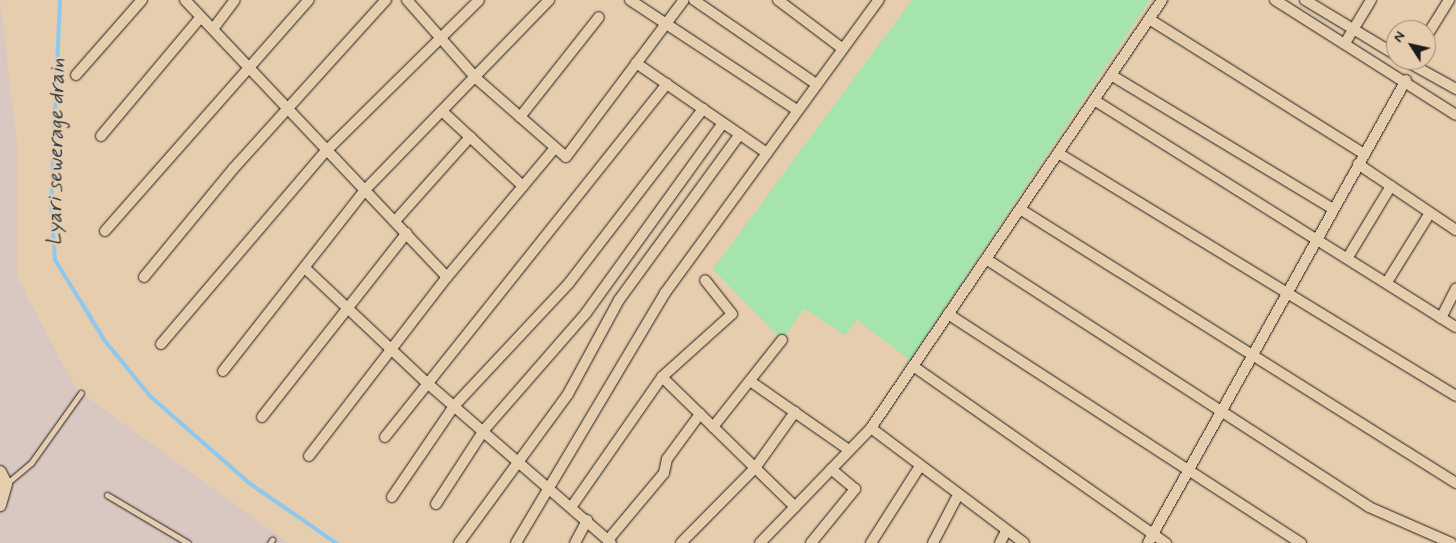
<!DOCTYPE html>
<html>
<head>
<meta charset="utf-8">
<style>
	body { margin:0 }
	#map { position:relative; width:1456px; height:543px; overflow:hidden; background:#e6cdae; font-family:Mynerve,sans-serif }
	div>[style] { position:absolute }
	.built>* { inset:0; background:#d8c8c1 }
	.green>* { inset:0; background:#a5e4ac }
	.stream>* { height:4px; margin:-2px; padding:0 2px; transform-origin:2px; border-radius:2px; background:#8fc8ee }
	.roads { filter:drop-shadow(0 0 1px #1c1c1c) drop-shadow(0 0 1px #1c1c1c) }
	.service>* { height:5px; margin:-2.5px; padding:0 2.5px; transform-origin:2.5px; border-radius:2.5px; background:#e6cdae }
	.minor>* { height:10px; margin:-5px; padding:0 5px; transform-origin:5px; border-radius:5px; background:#e6cdae }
	.tertiary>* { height:12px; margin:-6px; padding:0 6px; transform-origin:6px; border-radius:6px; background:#e6cdae }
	span { translate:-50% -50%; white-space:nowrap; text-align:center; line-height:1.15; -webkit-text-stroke:4.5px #e6cdae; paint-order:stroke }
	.water-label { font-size:21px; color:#333e46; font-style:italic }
	.north { position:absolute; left:1386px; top:20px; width:50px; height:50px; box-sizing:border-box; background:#e6cdae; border:1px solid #958674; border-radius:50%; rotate:305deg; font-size:14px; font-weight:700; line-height:20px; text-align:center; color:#1c1c1c }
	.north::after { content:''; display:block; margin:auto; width:18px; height:22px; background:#1c1c1c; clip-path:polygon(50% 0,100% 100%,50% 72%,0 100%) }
</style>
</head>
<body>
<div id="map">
	<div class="built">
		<div style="clip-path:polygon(0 1px,17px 141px,17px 277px,76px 389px,288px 543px,0 543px)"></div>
	</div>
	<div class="green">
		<div style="clip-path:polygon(912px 0,1150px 0,910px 360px,857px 320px,845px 335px,804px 309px,782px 340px,713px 269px)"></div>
	</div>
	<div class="stream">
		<div style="left:60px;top:0;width:203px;rotate:92.5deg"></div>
		<div style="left:51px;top:203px;width:57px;rotate:86deg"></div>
		<div style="left:55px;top:260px;width:95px;rotate:58.3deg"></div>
		<div style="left:105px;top:341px;width:71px;rotate:50.7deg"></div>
		<div style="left:150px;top:396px;width:132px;rotate:41.3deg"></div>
		<div style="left:249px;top:483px;width:106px;rotate:34.6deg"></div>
	</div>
	<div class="roads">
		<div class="service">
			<div style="left:6px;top:484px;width:33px;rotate:-40deg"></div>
			<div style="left:31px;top:463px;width:86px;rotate:-54.5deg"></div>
			<div style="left:107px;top:495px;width:94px;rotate:30.7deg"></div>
			<div style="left:270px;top:543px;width:4px;rotate:-56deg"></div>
		</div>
		<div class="minor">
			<div style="left:185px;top:0;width:381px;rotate:46.6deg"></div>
			<div style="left:407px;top:0;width:106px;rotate:48.5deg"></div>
			<div style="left:477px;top:79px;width:118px;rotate:41.2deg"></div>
			<div style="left:566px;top:157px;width:196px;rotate:-53.1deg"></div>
			<div style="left:630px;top:0;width:200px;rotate:33.4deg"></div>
			<div style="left:694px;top:0;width:148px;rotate:34.5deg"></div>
			<div style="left:778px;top:0;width:81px;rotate:37deg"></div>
			<div style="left:1275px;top:0;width:214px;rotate:32.4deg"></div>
			<div style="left:1305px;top:0;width:106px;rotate:31.1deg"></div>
			<div style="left:1149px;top:19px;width:254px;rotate:32.1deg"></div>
			<div style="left:213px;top:29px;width:36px;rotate:-53deg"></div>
			<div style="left:1426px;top:37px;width:44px;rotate:-58.1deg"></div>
			<div style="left:1345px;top:43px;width:50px;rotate:-58.8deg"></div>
			<div style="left:1404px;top:60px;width:60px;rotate:29.1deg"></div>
			<div style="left:636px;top:63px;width:159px;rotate:34.5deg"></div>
			<div style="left:76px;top:75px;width:100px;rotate:-48.7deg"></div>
			<div style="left:1111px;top:75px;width:259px;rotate:31.1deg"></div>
			<div style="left:1094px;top:100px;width:427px;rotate:32.1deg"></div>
			<div style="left:443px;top:112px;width:109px;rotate:42.8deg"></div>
			<div style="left:520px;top:117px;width:127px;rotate:-51.7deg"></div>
			<div style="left:101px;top:136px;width:155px;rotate:-50deg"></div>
			<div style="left:1058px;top:153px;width:466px;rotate:31.4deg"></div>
			<div style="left:1358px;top:164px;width:118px;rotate:34deg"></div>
			<div style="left:1020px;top:209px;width:515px;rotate:32.15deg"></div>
			<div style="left:395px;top:221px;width:113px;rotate:-48.2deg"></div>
			<div style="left:105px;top:231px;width:308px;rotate:-48.6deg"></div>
			<div style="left:1348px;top:257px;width:83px;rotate:-58.8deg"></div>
			<div style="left:986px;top:259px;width:456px;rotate:32.9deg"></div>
			<div style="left:1369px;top:507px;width:90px;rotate:23.7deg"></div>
			<div style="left:305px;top:268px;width:166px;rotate:43.3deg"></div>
			<div style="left:426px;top:382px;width:245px;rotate:41deg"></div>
			<div style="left:144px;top:277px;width:141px;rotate:-50.5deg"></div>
			<div style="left:234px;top:168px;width:227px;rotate:-47.9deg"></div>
			<div style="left:1387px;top:282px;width:81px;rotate:-58.1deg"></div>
			<div style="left:948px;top:314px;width:421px;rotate:33deg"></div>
			<div style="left:1441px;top:318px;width:33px;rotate:-63deg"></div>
			<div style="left:161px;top:344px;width:253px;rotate:-49.5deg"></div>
			<div style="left:325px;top:152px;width:216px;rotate:-44.6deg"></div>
			<div style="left:913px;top:366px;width:309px;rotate:35deg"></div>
			<div style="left:223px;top:371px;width:229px;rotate:-51.9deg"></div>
			<div style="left:364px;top:191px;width:266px;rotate:-45.9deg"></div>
			<div style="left:662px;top:377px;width:186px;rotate:44.3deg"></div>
			<div style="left:750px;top:381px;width:121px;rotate:34.9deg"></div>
			<div style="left:262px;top:417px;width:234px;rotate:-51.8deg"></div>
			<div style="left:713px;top:427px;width:111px;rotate:-51.6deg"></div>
			<div style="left:871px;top:428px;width:191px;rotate:36.9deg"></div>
			<div style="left:385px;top:437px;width:452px;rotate:-51.4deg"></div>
			<div style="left:309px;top:456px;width:226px;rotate:-52.4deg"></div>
			<div style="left:447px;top:277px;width:168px;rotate:-50.1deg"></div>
			<div style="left:392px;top:497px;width:110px;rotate:-55.7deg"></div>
			<div style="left:454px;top:406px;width:168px;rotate:-46.9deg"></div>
			<div style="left:569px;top:283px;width:220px;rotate:-52.4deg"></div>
			<div style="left:436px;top:504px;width:88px;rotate:-57deg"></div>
			<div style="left:484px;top:430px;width:155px;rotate:-48.9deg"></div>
			<div style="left:586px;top:313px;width:234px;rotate:-54.2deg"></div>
			<div style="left:572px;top:506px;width:157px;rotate:-55.1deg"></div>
			<div style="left:662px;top:377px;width:94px;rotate:-42deg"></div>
			<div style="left:732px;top:314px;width:43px;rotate:-128.5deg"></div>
			<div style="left:608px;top:540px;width:87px;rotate:-50.1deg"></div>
			<div style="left:664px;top:473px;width:14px;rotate:-78deg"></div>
			<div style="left:667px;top:459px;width:56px;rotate:-53.7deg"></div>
			<div style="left:459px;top:543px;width:185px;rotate:-53.8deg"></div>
			<div style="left:568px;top:394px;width:107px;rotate:-61.5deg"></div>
			<div style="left:619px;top:300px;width:205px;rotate:-53.9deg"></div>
			<div style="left:516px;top:543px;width:291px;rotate:-59.2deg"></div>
			<div style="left:665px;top:293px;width:363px;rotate:-53.9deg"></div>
			<div style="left:575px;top:543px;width:26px;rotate:-62deg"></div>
			<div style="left:681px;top:543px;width:105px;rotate:-45.4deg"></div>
			<div style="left:755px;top:468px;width:69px;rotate:-54.5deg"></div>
			<div style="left:760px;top:543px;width:160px;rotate:-46deg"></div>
			<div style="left:871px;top:428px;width:518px;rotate:-55.79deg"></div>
			<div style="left:811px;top:543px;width:70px;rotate:-50.8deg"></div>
			<div style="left:855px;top:489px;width:31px;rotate:-140deg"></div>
			<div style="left:871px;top:543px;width:91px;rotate:-57.5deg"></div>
			<div style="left:933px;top:543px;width:54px;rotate:-62.5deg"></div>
			<div style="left:1000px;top:543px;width:13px;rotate:-63deg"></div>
			<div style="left:1148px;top:543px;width:530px;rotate:-60.87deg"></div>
		</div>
		<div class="tertiary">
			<div style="left:0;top:472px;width:13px;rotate:63deg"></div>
			<div style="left:6px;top:484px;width:22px;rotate:106deg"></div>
		</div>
	</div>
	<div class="water-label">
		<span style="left:56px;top:152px;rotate:-89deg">Lyari sewerage drain</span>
	</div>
	<div class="north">N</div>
</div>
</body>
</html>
